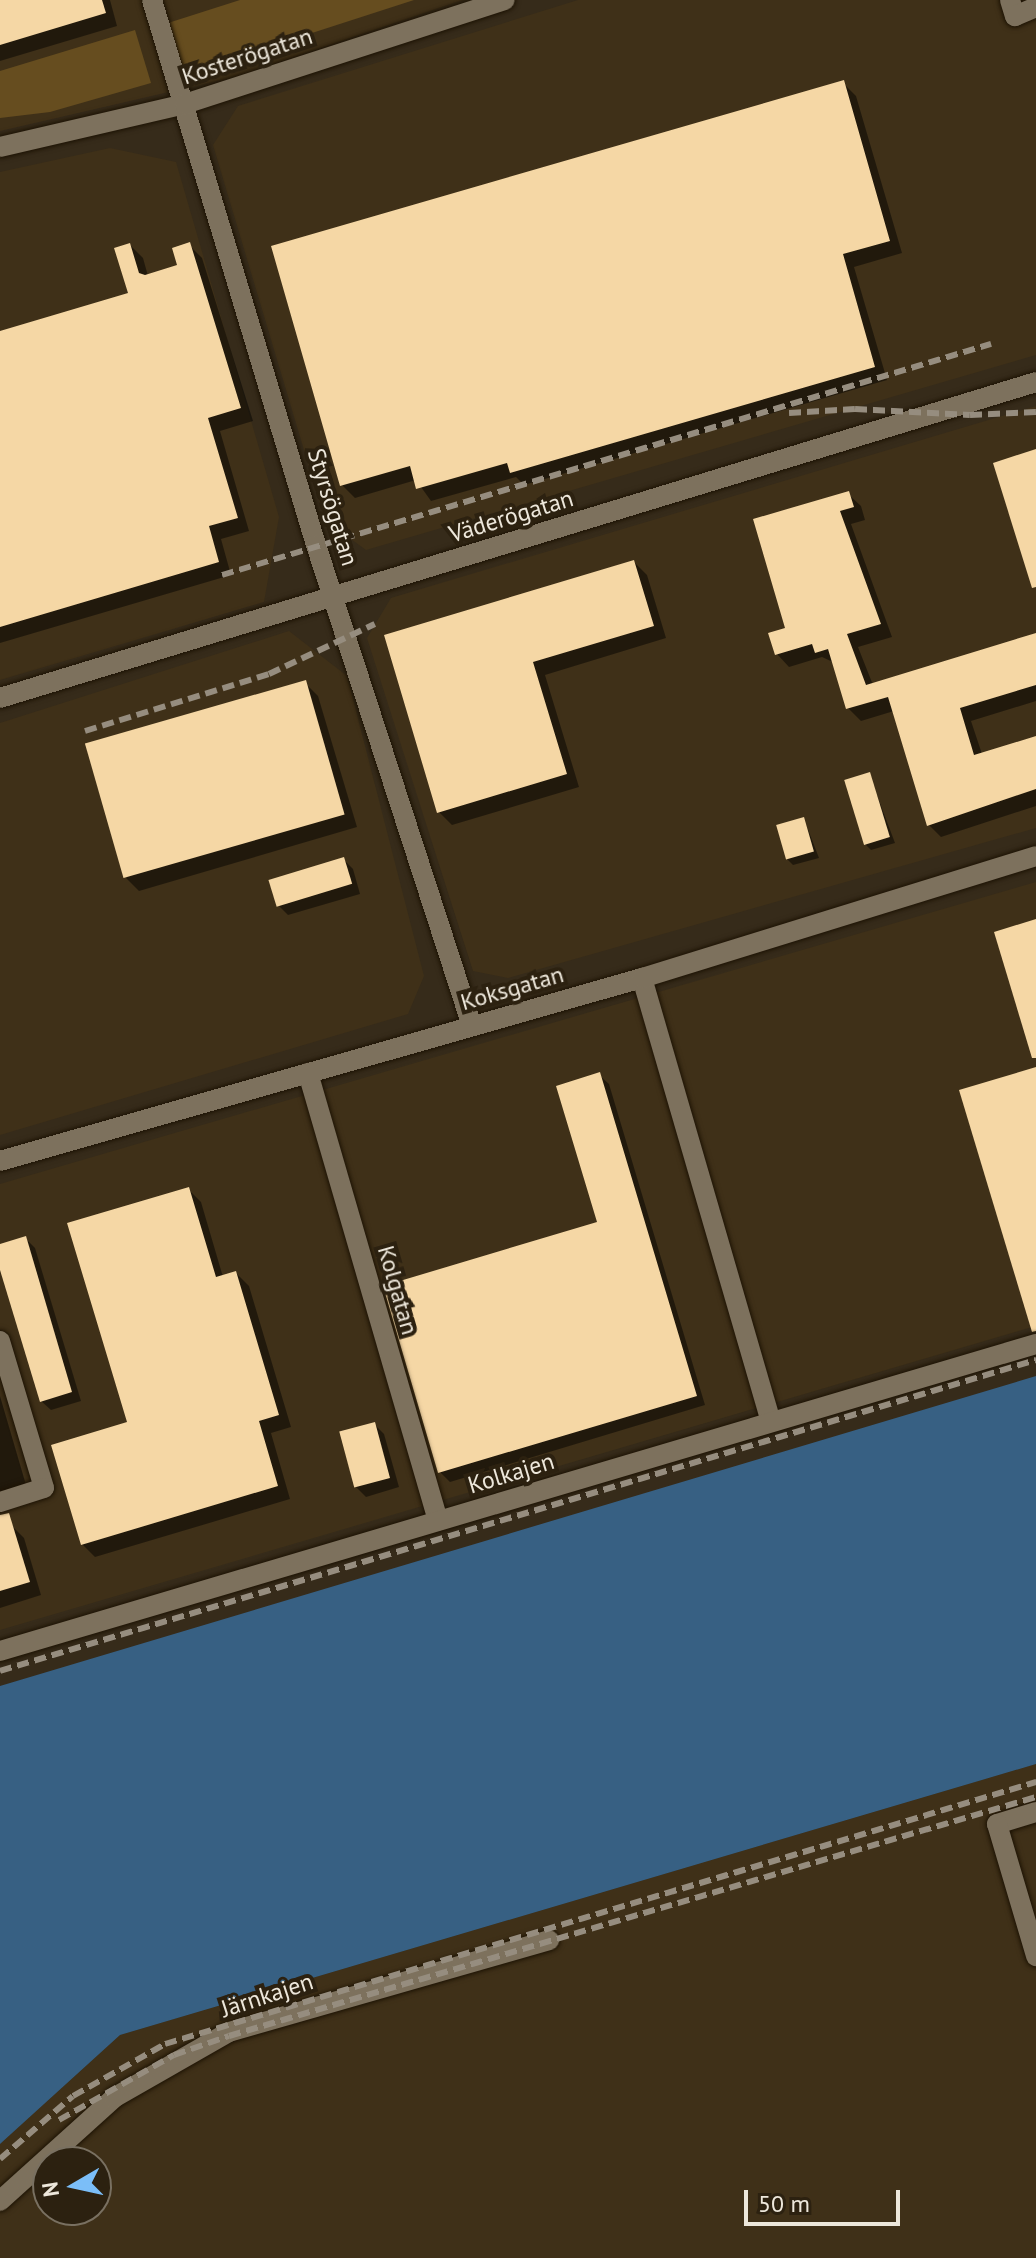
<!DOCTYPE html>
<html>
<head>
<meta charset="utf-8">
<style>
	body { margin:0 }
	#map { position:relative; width:1036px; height:2258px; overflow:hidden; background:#362b1a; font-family:"PT Sans",sans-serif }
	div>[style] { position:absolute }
	.built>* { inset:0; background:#3f3018 }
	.green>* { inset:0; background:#664d1f }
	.water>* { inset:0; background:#376083 }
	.shadow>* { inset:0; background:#0007 }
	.building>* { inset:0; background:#f5d7a5; transform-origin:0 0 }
	.roads { filter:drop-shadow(0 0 2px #1d1304) drop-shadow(0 0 2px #1d1304) }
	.minor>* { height:20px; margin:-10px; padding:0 10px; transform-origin:10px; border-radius:10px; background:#7d715d }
	.rail>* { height:6px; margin-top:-3px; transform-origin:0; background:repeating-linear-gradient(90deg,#968d7f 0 12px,transparent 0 18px) }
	span { translate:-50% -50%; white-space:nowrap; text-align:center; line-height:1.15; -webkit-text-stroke:8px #2c2110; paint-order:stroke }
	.street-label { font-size:24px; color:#ede7db }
	.north { position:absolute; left:32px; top:2146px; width:80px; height:80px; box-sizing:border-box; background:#2c2110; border:2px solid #797061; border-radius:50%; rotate:261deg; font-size:22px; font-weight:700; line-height:32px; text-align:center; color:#ede7db }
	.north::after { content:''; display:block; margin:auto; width:28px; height:36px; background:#7bbef8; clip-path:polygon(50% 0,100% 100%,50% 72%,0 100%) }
	.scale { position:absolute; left:744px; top:2190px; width:156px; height:36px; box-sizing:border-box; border:4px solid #ede7db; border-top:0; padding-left:10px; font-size:24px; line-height:28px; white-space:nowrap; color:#ede7db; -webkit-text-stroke:6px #2c2110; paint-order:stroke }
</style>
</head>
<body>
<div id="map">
	<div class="built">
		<div style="clip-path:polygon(0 0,462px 0,238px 76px,0 131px)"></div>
		<div style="clip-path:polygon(578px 0,1036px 0,1036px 355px,366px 550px,325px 520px,213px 145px,238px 106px)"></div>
		<div style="clip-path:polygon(110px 148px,176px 162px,279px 517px,264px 602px,0 680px,0 172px)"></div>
		<div style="clip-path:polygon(1036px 406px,1036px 828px,508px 978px,473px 971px,367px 638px,391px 598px)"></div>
		<div style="clip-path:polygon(289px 631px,347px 676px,424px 976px,408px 1014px,0 1135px,0 723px)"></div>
		<div style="clip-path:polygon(1036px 882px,1036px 1326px,0 1630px,0 1184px)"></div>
		<div style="clip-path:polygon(evenodd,1036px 1764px,1036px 2258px,0 2258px,0 2144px,120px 2035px,1036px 1764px,48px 2162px,96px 2162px,96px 2210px,48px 2210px,48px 2162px)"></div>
	</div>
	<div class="green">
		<div style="clip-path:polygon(240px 0,414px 0,185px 74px,168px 23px)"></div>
		<div style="clip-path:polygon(135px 30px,151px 83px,50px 112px,0 118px,0 71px)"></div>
	</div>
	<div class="water">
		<div style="clip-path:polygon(1036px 1376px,1036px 1764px,120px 2035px,0 2144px,0 1686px)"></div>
	</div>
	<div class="shadow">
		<div style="clip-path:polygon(0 0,110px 0,117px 26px,0 61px)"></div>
		<div style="clip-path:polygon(843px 83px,856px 96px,902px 253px,854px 267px,887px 380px,524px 485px,516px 477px,431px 501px,416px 480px,355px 498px,342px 485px)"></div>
		<div style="clip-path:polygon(130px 245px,143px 258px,148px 276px,180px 266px,189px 245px,202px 258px,253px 421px,220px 431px,249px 531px,221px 539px,231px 575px,0 643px,0 333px,130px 294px)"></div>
		<div style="clip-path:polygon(848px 494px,861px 506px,865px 520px,851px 524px,892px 637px,858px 647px,873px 685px,1036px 635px,1036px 701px,971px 721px,982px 754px,1036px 739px,1036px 806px,941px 837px,929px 825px,894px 711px,861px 721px,848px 708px,835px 663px,822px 657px,789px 667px,777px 654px,787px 629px,756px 521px)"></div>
		<div style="clip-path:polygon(634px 562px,647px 575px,666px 638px,545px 675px,579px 787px,452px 825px,439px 812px,386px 636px)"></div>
		<div style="clip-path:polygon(305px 683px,318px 696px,357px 827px,139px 891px,126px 878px)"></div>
		<div style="clip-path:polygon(869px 774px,895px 843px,871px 850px,865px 844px)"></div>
		<div style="clip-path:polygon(804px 819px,819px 858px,793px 865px,787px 859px)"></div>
		<div style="clip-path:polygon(343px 859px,353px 869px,360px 894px,288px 915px,278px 905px)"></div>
		<div style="clip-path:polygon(599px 1075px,609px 1084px,705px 1405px,450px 1482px,440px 1472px,600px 1223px)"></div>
		<div style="clip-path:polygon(188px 1189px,201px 1202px,223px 1277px,236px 1273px,249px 1286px,291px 1427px,271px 1433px,290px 1499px,95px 1557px,82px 1544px,129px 1423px)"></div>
		<div style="clip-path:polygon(25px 1238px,35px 1248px,81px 1401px,51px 1410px,41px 1401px,0 1263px,0 1246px)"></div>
		<div style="clip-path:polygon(0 1396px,26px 1485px,0 1493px)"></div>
		<div style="clip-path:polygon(374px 1424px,384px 1434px,399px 1487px,366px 1497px,356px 1487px)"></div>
		<div style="clip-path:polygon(11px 1525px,24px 1538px,41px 1595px,0 1608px,0 1528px)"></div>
	</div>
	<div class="building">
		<div style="clip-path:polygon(0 0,102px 0,106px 13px,0 45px)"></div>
		<div style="clip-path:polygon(844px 80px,890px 241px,843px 254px,875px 367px,510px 473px,507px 463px,416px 489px,410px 466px,340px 486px,271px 246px)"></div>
		<div style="clip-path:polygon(190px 242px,241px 408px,208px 418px,238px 518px,209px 526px,219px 562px,0 627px,0 331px,128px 293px,114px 248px,130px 243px,139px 273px,145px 275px,177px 265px,172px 248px)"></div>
		<div style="clip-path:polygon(1036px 449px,1036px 587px,1032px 588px,993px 463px)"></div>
		<div style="clip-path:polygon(849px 491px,854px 507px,840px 511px,881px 624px,847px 634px,866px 685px,1036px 633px,1036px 685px,960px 708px,974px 755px,1036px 736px,1036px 789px,927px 826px,888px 697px,846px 709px,828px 649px,815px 653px,812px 644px,775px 655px,768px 633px,785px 628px,753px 519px)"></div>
		<div style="clip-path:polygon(634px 560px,654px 626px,533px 662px,567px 774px,437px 813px,384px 635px)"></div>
		<div style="left:306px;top:680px;width:140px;height:230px;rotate:74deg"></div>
		<div style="left:870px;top:772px;width:68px;height:27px;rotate:73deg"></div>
		<div style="left:804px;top:817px;width:36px;height:29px;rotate:74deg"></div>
		<div style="left:344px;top:857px;width:28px;height:79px;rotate:73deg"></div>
		<div style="clip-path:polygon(1036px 919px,1036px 1058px,1032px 1058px,994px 932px)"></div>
		<div style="clip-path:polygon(1036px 1067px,1036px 1331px,1032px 1332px,959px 1090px)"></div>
		<div style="clip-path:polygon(600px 1072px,697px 1396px,438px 1473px,383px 1286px,597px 1222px,556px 1086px)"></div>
		<div style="clip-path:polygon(189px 1187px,216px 1277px,236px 1271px,279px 1415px,259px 1421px,278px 1486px,81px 1545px,51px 1445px,127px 1422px,67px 1223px)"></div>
		<div style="clip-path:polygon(26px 1236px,72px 1392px,40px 1402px,0 1270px,0 1244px)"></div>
		<div style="left:375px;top:1422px;width:58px;height:37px;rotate:75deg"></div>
		<div style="clip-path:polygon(9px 1513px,30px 1582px,0 1591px,0 1515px)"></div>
	</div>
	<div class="roads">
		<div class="minor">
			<div style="left:152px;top:0;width:569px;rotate:73.25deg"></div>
			<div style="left:316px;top:545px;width:506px;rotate:72.03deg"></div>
			<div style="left:1010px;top:0;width:17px;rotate:73deg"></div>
			<div style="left:1015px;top:16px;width:23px;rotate:-23deg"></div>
			<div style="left:0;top:147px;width:190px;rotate:-13.1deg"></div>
			<div style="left:185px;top:104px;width:336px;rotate:-18deg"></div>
			<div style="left:0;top:698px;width:1083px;rotate:-16.96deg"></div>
			<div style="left:642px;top:978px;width:462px;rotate:73.8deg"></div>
			<div style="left:308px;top:1073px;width:466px;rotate:73.8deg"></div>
			<div style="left:0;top:1161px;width:668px;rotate:-15.91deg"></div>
			<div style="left:642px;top:978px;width:412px;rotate:-17.2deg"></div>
			<div style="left:0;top:1341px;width:153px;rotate:73.3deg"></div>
			<div style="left:44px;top:1488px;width:46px;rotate:162.3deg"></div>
			<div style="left:0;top:1651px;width:1081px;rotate:-16.51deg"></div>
			<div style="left:1036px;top:1812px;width:41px;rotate:162.9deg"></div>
			<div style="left:997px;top:1824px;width:138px;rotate:73.5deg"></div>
			<div style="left:0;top:2201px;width:155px;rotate:-42.1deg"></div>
			<div style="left:115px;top:2097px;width:131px;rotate:-29.7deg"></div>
			<div style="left:229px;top:2032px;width:333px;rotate:-16deg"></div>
		</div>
	</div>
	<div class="rail">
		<div style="left:789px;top:413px;width:66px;rotate:-3.5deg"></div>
		<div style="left:855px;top:409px;width:115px;rotate:3deg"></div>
		<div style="left:970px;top:415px;width:66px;rotate:-2.6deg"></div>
		<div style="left:222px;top:575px;width:803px;rotate:-16.72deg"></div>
		<div style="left:85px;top:731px;width:193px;rotate:-17.2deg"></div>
		<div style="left:269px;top:674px;width:117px;rotate:-25.3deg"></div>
		<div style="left:0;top:1671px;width:1082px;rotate:-16.71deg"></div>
		<div style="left:59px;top:2120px;width:132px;rotate:-29.5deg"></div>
		<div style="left:174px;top:2055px;width:58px;rotate:-19.1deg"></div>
		<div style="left:229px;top:2036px;width:842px;rotate:-16.5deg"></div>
		<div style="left:0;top:2159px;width:96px;rotate:-40.8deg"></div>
		<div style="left:73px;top:2096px;width:106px;rotate:-29.5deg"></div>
		<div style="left:165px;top:2044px;width:910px;rotate:-16.74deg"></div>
	</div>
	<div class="street-label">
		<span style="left:247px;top:56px;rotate:-18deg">Kosterögatan</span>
		<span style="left:333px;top:507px;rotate:73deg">Styrsögatan</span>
		<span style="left:511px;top:516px;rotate:-17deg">Väderögatan</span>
		<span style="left:512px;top:988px;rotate:-16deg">Koksgatan</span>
		<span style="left:398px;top:1290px;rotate:74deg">Kolgatan</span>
		<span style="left:511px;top:1473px;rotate:-17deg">Kolkajen</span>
		<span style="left:267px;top:1995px;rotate:-18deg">Järnkajen</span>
	</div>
	<div class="north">N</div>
	<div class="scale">50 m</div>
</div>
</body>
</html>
